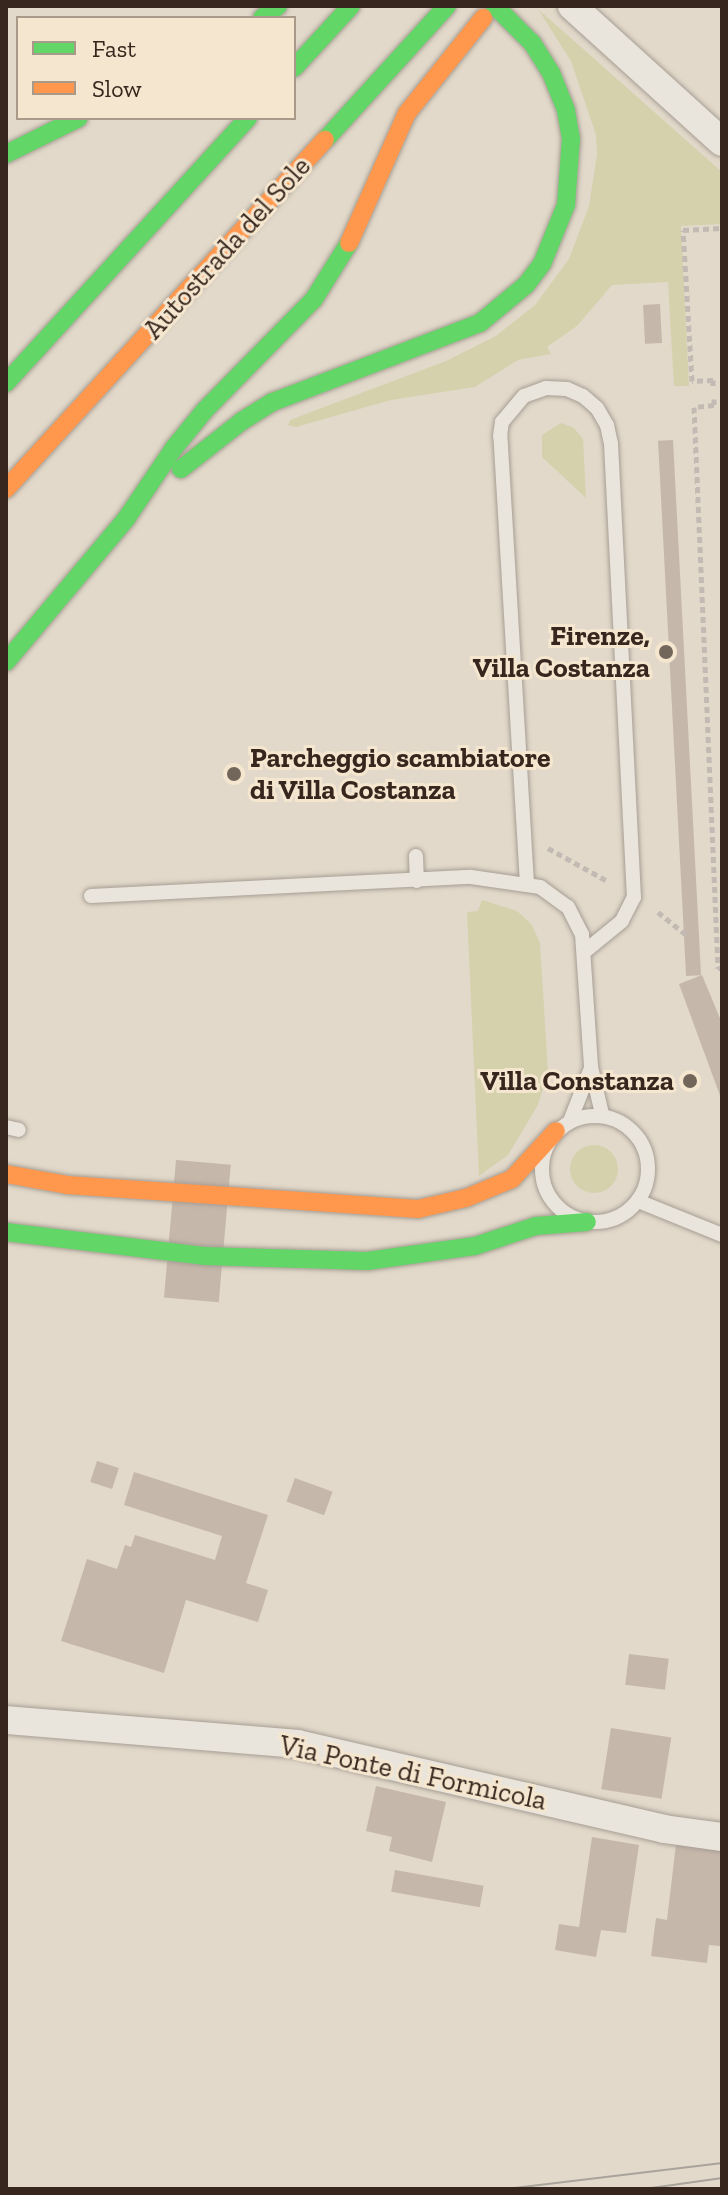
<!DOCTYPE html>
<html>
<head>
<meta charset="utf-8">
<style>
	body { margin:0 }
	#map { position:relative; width:728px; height:2195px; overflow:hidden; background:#e2d9ca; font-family:"Zilla Slab",serif }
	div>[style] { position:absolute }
	.green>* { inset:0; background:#d5d1ac }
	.round { border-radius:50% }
	.building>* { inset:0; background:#c6b7ab; transform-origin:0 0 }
	.path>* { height:5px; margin-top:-2.5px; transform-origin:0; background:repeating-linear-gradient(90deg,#c3bbb3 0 6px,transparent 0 10px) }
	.roads { filter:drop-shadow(0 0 2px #a79e94) drop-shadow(0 0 2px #a79e94) }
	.lane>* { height:14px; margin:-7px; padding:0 7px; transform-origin:7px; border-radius:7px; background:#eae5dc }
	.lane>.ring { margin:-7px; padding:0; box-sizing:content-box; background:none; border:14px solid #eae5dc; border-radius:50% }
	.street>* { height:28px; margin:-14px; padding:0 14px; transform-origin:14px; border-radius:14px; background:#eae5dc }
	.fast>* { height:18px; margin:-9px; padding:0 9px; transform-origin:9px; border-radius:9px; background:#63d668 }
	.slow>* { height:18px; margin:-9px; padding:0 9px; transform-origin:9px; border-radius:9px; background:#ff974d }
	.tram>* { height:2px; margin:-1px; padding:0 1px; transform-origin:1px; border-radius:1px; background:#aaa39c }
	.dots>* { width:22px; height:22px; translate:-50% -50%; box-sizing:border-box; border:4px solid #f5e6cf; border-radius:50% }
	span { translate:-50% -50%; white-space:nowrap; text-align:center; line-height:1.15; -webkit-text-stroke:6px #f5e6cf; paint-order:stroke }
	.street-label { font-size:28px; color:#36261d }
	.poi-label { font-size:28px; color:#36261d; font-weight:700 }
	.right { translate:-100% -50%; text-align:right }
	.left { translate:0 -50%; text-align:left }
	.frame { position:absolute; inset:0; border:8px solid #36261d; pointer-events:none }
	.legend { position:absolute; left:16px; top:16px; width:280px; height:104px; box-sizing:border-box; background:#f5e6cf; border:2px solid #a99988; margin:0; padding:10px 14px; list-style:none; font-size:24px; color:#36261d }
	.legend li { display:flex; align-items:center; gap:16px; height:40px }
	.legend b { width:40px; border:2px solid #a99988 }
</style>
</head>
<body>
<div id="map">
	<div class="green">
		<div style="clip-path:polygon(538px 9px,722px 172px,722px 224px,681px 226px,689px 386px,674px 386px,668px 282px,612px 285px,577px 326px,547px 347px,551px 354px,518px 360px,475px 387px,391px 400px,296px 427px,288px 425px,290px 420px,446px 361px,496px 336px,535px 305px,569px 259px,589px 206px,597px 155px,596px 135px,571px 61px)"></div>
		<div style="clip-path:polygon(561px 423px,574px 428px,583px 439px,586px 498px,542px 457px,542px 435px)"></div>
		<div style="clip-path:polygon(482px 900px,517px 911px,532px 925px,540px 943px,548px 1071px,538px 1105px,508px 1155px,479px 1176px,467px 912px,478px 911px)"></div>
		<div class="round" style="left:570px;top:1145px;width:48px;height:48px"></div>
	</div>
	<div class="building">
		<div style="left:660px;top:304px;width:39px;height:17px;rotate:87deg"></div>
		<div style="left:673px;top:440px;width:536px;height:15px;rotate:87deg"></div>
		<div style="clip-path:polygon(702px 975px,722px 1023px,722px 1101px,679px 984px)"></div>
		<div style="left:176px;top:1160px;width:55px;height:138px;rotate:5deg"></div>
		<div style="left:97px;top:1461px;width:23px;height:22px;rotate:18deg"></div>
		<div style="clip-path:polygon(134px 1472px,268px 1515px,246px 1583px,268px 1590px,258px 1622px,186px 1600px,164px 1673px,61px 1641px,87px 1559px,117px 1569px,125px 1545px,131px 1547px,135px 1535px,215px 1560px,222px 1536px,124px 1505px)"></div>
		<div style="left:295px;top:1478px;width:40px;height:25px;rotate:20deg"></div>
		<div style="left:629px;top:1654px;width:40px;height:31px;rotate:7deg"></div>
		<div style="left:611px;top:1728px;width:61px;height:62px;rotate:9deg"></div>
		<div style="clip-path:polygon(376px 1786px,446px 1802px,432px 1862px,389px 1851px,392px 1837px,366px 1831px)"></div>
		<div style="clip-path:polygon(592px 1837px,639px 1845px,626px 1933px,601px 1930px,596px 1957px,555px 1950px,559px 1924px,579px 1927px)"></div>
		<div style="clip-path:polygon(676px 1844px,722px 1850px,720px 1946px,709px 1945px,707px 1963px,651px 1956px,656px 1918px,667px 1920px)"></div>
		<div style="left:395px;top:1870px;width:90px;height:22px;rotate:10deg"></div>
	</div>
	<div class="path">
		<div style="left:713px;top:386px;width:6px;rotate:-90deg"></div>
		<div style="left:713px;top:380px;width:21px;rotate:177deg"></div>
		<div style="left:692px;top:381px;width:151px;rotate:-93.4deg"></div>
		<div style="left:683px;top:230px;width:39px;rotate:-3deg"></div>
		<div style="left:714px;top:399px;width:6px;rotate:90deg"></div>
		<div style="left:714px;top:405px;width:20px;rotate:174deg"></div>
		<div style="left:694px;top:407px;width:562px;rotate:87.55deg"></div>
		<div style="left:718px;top:968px;width:4px"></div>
		<div style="left:548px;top:848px;width:70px;rotate:29.1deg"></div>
		<div style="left:658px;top:912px;width:36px;rotate:39deg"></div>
	</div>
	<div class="roads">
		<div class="lane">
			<div style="left:416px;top:856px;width:25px;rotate:88deg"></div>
			<div style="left:527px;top:884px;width:449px;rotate:-93.4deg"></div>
			<div style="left:500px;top:436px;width:14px;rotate:-82deg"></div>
			<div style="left:502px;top:422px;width:34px;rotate:-50deg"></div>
			<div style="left:524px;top:396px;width:23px;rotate:-20deg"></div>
			<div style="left:546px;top:388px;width:21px;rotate:3deg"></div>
			<div style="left:567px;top:389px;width:17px;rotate:24deg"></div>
			<div style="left:583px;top:396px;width:18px;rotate:41deg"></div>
			<div style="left:597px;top:408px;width:20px;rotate:60deg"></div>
			<div style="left:607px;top:425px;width:19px;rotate:78deg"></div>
			<div style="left:611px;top:444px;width:454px;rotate:87.1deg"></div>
			<div style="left:634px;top:897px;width:27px;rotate:117deg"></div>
			<div style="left:622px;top:921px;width:49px;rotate:140.8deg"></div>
			<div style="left:91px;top:896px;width:380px;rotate:-2.9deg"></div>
			<div style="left:471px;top:877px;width:70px;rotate:8.2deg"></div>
			<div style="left:540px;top:887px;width:34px;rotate:36deg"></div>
			<div style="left:568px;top:907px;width:30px;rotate:63deg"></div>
			<div style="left:582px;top:934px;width:133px;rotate:86.1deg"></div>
			<div style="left:591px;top:1067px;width:48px;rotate:76.8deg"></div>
			<div class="ring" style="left:542px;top:1116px;width:92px;height:92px"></div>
			<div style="left:570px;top:1121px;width:57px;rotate:-68.4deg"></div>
			<div style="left:6px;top:1127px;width:13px;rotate:13deg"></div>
			<div style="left:638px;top:1201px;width:91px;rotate:22deg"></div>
		</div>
		<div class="street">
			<div style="left:572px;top:6px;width:202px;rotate:42.2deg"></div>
			<div style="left:6px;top:1720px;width:292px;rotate:4.7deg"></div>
			<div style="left:297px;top:1744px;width:377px;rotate:13deg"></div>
			<div style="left:664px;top:1829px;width:59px;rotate:7.9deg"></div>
		</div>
		<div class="fast">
			<div style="left:262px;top:18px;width:20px;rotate:-37deg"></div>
			<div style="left:294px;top:68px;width:84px;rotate:-47.4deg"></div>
			<div style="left:325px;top:140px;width:181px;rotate:-47.7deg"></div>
			<div style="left:6px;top:154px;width:81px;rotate:-26.3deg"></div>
			<div style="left:6px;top:383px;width:359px;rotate:-47.6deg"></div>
			<div style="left:181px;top:469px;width:78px;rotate:-38.2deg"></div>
			<div style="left:242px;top:421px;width:36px;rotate:-32deg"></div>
			<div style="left:273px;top:402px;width:222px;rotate:-20.9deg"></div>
			<div style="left:480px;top:323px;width:60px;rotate:-39.6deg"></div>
			<div style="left:526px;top:285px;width:26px;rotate:-53deg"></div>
			<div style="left:542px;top:264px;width:64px;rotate:-67.9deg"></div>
			<div style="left:566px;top:205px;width:66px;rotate:-85.7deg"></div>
			<div style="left:571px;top:139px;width:29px;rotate:-100deg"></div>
			<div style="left:566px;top:110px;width:40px;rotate:-112deg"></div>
			<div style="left:551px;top:73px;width:36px;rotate:-122deg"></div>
			<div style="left:532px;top:43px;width:52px;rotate:-135deg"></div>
			<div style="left:6px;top:662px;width:187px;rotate:-50deg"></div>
			<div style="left:126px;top:519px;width:86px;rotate:-55.9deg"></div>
			<div style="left:174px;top:448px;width:49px;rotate:-50.8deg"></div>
			<div style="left:205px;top:410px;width:156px;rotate:-45.5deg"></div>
			<div style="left:314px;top:299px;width:66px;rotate:-58deg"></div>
			<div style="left:6px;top:1232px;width:199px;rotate:6.9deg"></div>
			<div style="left:204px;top:1256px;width:163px;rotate:1.8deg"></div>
			<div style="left:367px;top:1261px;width:109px;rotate:-7.9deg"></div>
			<div style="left:475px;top:1246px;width:64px;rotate:-18.2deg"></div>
			<div style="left:536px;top:1226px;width:51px;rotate:-4.5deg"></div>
		</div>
		<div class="slow">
			<div style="left:349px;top:243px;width:142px;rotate:-66deg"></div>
			<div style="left:407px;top:113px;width:122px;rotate:-51.3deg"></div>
			<div style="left:6px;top:489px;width:473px;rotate:-47.6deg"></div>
			<div style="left:6px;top:1174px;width:62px;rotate:10.2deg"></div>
			<div style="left:67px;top:1185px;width:352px;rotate:3.9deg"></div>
			<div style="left:418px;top:1209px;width:49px;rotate:-12.9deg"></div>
			<div style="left:466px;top:1198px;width:50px;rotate:-22.4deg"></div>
			<div style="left:512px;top:1179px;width:65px;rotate:-47.5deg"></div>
		</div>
	</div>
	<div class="tram">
		<div style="left:6px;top:2188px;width:2px;rotate:27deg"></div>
		<div style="left:505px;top:2189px;width:219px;rotate:-6.8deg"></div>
		<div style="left:644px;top:2189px;width:79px;rotate:-8deg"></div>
	</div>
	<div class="dots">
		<div style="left:666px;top:652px;background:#72655a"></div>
		<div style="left:234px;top:774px;background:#72655a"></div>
		<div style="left:690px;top:1081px;background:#72655a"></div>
	</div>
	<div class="street-label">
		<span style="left:227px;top:248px;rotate:-48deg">Autostrada del Sole</span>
		<span style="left:413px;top:1773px;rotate:12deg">Via Ponte di Formicola</span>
	</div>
	<div class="poi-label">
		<span class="right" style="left:650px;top:652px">Firenze,<br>Villa Costanza</span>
		<span class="left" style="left:250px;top:774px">Parcheggio scambiatore<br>di Villa Costanza</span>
		<span class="right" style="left:674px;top:1081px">Villa Constanza</span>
	</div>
	<div class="frame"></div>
	<ul class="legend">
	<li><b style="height:10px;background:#63d668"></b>Fast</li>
	<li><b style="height:10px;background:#ff974d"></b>Slow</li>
	</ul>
</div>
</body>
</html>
